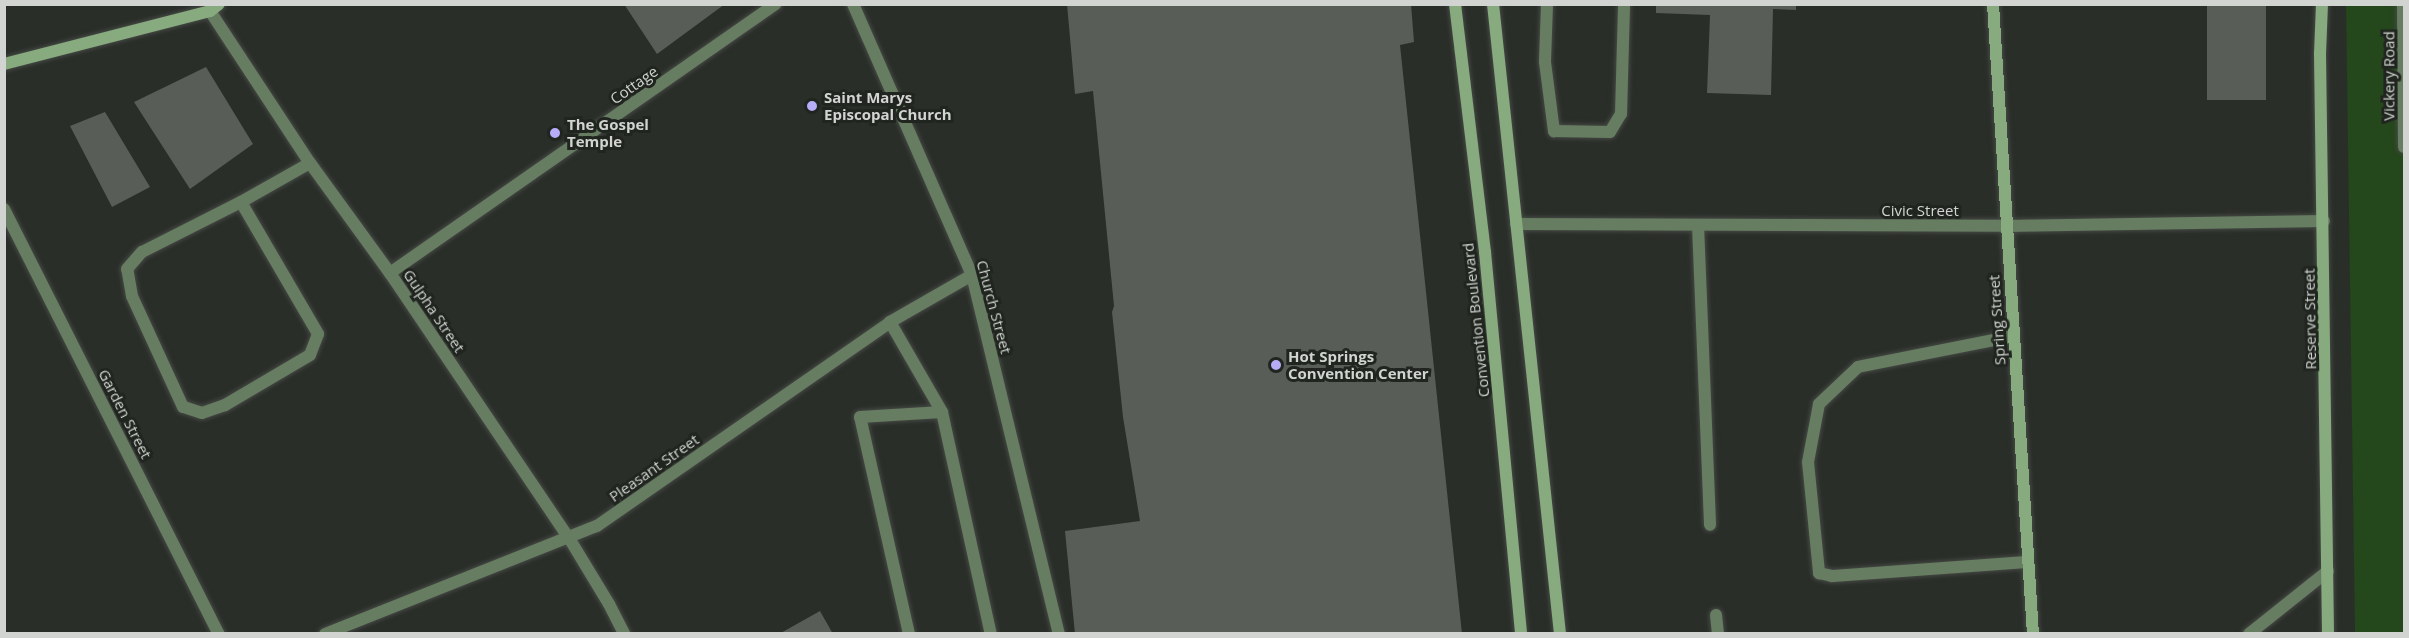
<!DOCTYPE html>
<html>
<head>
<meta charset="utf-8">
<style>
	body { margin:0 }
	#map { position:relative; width:2409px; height:638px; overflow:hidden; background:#2a2e29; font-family:"Open Sans",sans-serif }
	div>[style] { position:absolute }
	.green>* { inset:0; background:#24471b }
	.building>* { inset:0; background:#585d57; transform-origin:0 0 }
	.roads { filter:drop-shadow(0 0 2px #454944) drop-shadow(0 0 2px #454944) }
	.lane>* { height:12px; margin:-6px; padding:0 6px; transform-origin:6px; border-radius:6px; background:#677d62 }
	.street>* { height:12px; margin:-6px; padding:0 6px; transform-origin:6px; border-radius:6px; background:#677d62 }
	.secondary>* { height:12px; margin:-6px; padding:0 6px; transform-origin:6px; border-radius:6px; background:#87aa7f }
	.dots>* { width:16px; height:16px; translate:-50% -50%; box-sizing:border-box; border:3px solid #20251f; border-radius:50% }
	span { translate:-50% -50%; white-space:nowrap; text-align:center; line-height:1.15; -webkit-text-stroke:6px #20251f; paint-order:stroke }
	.street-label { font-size:15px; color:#d1d4d0 }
	.poi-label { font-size:15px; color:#d1d4d0; font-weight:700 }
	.left { translate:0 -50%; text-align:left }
	.frame { position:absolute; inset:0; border:6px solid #d1d4d0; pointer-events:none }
</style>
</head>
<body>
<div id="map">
	<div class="green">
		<div style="clip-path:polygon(2346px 5px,2404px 5px,2404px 633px,2355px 633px)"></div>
	</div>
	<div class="building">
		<div style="clip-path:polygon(624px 4px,725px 4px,657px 54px)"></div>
		<div style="clip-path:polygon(1067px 4px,1411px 4px,1414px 42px,1400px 45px,1462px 634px,1075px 634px,1065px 531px,1140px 521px,1123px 417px,1112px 312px,1114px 306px,1093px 91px,1075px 94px)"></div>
		<div style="clip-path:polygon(1656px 4px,1796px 4px,1796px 10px,1773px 9px,1771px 95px,1707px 93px,1710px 15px,1656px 13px)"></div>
		<div style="left:2207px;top:4px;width:59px;height:96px"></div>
		<div style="clip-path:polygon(206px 67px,253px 144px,190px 189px,134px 102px)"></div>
		<div style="clip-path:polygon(105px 112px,150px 187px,112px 207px,70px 126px)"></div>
		<div style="clip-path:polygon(820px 611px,833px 634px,779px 634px)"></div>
	</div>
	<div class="roads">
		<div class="lane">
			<div style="left:1547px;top:4px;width:58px;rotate:92deg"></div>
			<div style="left:1545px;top:62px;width:70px;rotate:82.6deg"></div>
			<div style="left:1554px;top:131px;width:56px;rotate:1deg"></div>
			<div style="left:1610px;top:132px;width:21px;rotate:-59deg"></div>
			<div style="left:1621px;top:114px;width:110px;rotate:-88.4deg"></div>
			<div style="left:2403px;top:4px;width:143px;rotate:89.6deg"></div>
			<div style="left:241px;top:202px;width:153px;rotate:59.7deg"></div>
			<div style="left:318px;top:334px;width:22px;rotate:111deg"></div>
			<div style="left:310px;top:355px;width:99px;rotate:149.5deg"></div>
			<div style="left:225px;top:405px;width:24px;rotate:161deg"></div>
			<div style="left:202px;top:413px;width:20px;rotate:-162deg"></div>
			<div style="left:183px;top:407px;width:122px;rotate:-114.7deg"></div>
			<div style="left:132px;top:296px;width:27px;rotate:-100deg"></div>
			<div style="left:127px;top:269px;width:23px;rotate:-49deg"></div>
			<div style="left:142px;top:252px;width:111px;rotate:-26.8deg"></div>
			<div style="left:241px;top:202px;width:79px;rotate:-29.5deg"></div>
			<div style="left:1698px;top:225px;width:300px;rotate:87.7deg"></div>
			<div style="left:890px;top:322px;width:104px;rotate:60deg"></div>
			<div style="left:942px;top:412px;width:227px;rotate:77.6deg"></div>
			<div style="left:2014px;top:336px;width:159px;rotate:168.8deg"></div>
			<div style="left:1858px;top:367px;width:54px;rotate:136.5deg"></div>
			<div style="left:1819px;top:404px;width:59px;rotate:100.7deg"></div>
			<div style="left:1808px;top:462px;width:112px;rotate:84.3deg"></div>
			<div style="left:1819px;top:573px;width:13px;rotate:13deg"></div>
			<div style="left:1832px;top:576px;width:196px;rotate:-4.1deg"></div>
			<div style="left:1716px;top:615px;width:19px;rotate:84deg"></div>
			<div style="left:909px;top:634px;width:222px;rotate:-102.7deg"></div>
			<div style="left:860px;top:417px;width:82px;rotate:-3.5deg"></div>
		</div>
		<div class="street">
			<div style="left:853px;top:4px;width:296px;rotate:66.3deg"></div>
			<div style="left:972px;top:275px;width:369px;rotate:76.4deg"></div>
			<div style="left:210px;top:11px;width:182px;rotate:56.7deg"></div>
			<div style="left:310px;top:163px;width:136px;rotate:54deg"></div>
			<div style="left:390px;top:273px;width:320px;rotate:56deg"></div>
			<div style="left:569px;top:538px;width:77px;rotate:58.8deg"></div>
			<div style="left:609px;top:604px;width:34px;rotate:63deg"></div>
			<div style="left:4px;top:209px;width:476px;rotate:63.2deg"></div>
			<div style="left:1516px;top:224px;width:490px;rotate:0.2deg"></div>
			<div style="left:2006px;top:226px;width:318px;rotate:-0.9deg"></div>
			<div style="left:390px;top:273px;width:470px;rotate:-34.9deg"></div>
			<div style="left:325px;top:634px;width:293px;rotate:-21.7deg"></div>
			<div style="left:597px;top:526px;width:357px;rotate:-34.8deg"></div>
			<div style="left:890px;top:322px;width:95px;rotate:-29.8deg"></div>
			<div style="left:2249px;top:634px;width:101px;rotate:-38.6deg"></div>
		</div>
		<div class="secondary">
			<div style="left:1455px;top:4px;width:250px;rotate:83.1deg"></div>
			<div style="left:1485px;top:252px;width:384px;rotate:84.6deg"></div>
			<div style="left:1493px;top:4px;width:634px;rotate:83.93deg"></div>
			<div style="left:1993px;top:4px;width:631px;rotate:86.37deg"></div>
			<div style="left:2322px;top:4px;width:50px;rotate:92.3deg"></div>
			<div style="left:2320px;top:54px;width:580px;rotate:89.21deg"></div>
			<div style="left:4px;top:64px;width:213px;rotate:-14.4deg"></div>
			<div style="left:210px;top:11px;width:11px;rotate:-38deg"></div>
		</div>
	</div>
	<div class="dots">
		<div style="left:812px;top:106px;background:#b6acf8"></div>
		<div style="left:555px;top:133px;background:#b6acf8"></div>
		<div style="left:1276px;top:365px;background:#b6acf8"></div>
	</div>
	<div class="street-label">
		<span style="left:2389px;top:76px;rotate:-90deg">Vickery Road</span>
		<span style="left:634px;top:85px;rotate:-35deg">Cottage</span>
		<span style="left:1920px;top:211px">Civic Street</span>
		<span style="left:994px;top:307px;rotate:75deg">Church Street</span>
		<span style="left:434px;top:311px;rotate:56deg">Gulpha Street</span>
		<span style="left:2310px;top:319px;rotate:-91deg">Reserve Street</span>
		<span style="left:1476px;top:320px;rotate:-96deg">Convention Boulevard</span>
		<span style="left:1997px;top:320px;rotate:-94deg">Spring Street</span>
		<span style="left:125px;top:414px;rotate:63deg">Garden Street</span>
		<span style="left:654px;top:468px;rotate:-35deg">Pleasant Street</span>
	</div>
	<div class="poi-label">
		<span class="left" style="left:824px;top:106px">Saint Marys<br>Episcopal Church</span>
		<span class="left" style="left:567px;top:133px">The Gospel<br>Temple</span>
		<span class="left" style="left:1288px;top:365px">Hot Springs<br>Convention Center</span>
	</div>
	<div class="frame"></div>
</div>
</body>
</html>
